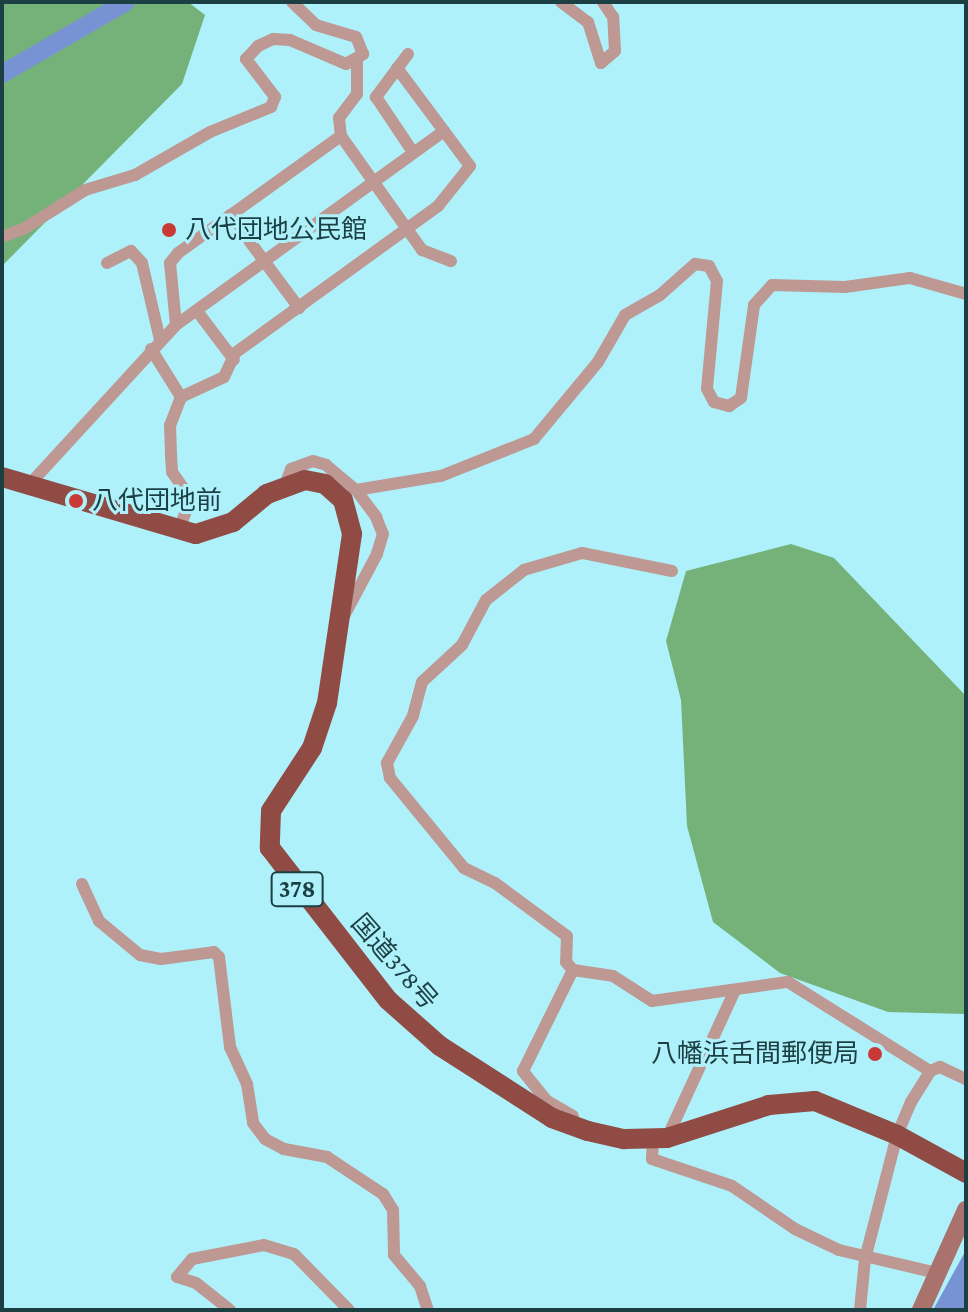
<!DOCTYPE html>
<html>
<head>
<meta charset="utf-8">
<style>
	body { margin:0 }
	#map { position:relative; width:968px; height:1312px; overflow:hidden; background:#aff1fa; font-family:"Crimson Pro","Noto Sans JP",serif }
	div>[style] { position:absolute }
	.forest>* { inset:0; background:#74b27a }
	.water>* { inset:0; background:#7893d4 }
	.river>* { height:18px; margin:-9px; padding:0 9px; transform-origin:9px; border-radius:9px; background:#7893d4 }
	.minor>* { height:12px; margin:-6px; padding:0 6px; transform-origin:6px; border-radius:6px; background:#be9893 }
	.secondary>* { height:18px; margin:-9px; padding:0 9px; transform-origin:9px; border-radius:9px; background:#a9726c }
	.trunk>* { height:20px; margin:-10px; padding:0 10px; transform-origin:10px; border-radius:10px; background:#904b44 }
	.dots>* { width:22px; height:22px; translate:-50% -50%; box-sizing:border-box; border:4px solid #aff1fa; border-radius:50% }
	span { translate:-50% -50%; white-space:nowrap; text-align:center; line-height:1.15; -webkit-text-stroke:6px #aff1fa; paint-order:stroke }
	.shield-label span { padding:2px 6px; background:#aff1fa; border:2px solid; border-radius:6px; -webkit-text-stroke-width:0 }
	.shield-label { font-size:24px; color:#1b3f43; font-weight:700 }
	.poi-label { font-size:26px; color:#1b3f43 }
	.left { translate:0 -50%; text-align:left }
	.right { translate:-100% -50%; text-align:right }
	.street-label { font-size:26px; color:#1b3f43 }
	.frame { position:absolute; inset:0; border:4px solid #1b3f43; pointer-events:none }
</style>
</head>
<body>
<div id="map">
	<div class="forest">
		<div style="clip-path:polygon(2px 2px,188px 2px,205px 15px,182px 84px,2px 266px)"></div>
		<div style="clip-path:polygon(791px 544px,834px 558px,966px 696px,966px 1014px,888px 1012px,780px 973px,713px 922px,687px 826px,681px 700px,666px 641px,686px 571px)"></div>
	</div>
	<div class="water">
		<div style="clip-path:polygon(966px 1250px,966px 1310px,933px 1310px)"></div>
	</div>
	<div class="river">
		<div style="left:2px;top:74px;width:143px;rotate:-30.1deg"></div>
	</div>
	<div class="minor">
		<div style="left:561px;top:2px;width:34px;rotate:37deg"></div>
		<div style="left:588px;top:22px;width:43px;rotate:72.4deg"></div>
		<div style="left:601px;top:63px;width:18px;rotate:-41deg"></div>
		<div style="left:615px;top:51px;width:34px;rotate:-93deg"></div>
		<div style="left:613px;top:17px;width:18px;rotate:-124deg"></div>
		<div style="left:408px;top:54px;width:54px;rotate:126.7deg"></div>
		<div style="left:376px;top:97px;width:66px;rotate:56.1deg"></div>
		<div style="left:357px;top:60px;width:34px;rotate:90deg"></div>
		<div style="left:357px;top:94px;width:30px;rotate:127deg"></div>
		<div style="left:339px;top:118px;width:18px;rotate:84deg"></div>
		<div style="left:341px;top:136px;width:140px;rotate:54.6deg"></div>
		<div style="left:422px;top:250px;width:31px;rotate:21deg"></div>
		<div style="left:230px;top:215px;width:116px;rotate:53.4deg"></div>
		<div style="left:2px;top:237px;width:25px;rotate:-21deg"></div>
		<div style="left:25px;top:228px;width:71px;rotate:-32.3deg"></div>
		<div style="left:85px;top:190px;width:52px;rotate:-16.7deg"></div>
		<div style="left:135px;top:175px;width:86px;rotate:-29.8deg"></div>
		<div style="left:210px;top:132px;width:66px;rotate:-22.3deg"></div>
		<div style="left:271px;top:107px;width:11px;rotate:-68deg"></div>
		<div style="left:275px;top:97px;width:48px;rotate:-127.3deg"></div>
		<div style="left:246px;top:59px;width:18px;rotate:-47deg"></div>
		<div style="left:258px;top:46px;width:17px;rotate:-25deg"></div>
		<div style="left:273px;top:39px;width:17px;rotate:3deg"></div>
		<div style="left:290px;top:40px;width:61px;rotate:23.2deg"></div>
		<div style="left:346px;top:64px;width:20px;rotate:-30deg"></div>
		<div style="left:363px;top:54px;width:18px;rotate:-112deg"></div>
		<div style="left:356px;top:37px;width:42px;rotate:-163.3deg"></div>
		<div style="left:316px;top:25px;width:33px;rotate:-136deg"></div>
		<div style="left:107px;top:263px;width:27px;rotate:-27deg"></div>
		<div style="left:131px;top:251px;width:16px;rotate:47deg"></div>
		<div style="left:142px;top:263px;width:79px;rotate:76.8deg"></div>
		<div style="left:197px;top:311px;width:61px;rotate:52.9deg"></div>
		<div style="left:176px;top:325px;width:62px;rotate:-95.5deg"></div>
		<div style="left:170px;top:263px;width:13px;rotate:-51deg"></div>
		<div style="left:178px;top:253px;width:201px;rotate:-35.7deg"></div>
		<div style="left:151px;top:349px;width:57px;rotate:58deg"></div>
		<div style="left:181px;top:397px;width:30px;rotate:111deg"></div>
		<div style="left:170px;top:425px;width:31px;rotate:88deg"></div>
		<div style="left:171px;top:456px;width:16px;rotate:86deg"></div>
		<div style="left:172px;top:472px;width:33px;rotate:55deg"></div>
		<div style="left:191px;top:499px;width:35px;rotate:112deg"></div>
		<div style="left:181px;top:397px;width:47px;rotate:-24.9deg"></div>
		<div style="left:224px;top:377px;width:26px;rotate:-65deg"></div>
		<div style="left:235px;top:353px;width:251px;rotate:-35.9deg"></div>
		<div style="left:438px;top:206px;width:51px;rotate:-51.3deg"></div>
		<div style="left:470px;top:166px;width:122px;rotate:-126.7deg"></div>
		<div style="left:285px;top:485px;width:17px;rotate:-69deg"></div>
		<div style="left:291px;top:469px;width:23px;rotate:-20deg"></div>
		<div style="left:313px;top:461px;width:14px;rotate:17deg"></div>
		<div style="left:326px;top:465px;width:39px;rotate:40deg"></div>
		<div style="left:356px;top:490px;width:34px;rotate:53deg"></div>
		<div style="left:376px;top:517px;width:18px;rotate:68deg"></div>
		<div style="left:383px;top:534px;width:21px;rotate:107deg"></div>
		<div style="left:377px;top:554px;width:70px;rotate:118deg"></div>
		<div style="left:28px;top:486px;width:219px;rotate:-47.4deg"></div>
		<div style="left:176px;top:325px;width:331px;rotate:-35.9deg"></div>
		<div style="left:356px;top:490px;width:86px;rotate:-9.4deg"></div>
		<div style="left:441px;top:476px;width:100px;rotate:-21.7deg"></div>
		<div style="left:534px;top:439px;width:100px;rotate:-50.3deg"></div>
		<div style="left:598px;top:362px;width:54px;rotate:-60.1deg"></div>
		<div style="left:625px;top:315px;width:40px;rotate:-29.7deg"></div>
		<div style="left:660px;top:295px;width:47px;rotate:-41.5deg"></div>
		<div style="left:695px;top:264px;width:14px;rotate:8deg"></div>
		<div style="left:709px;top:266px;width:17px;rotate:62deg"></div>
		<div style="left:717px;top:281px;width:108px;rotate:95.3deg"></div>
		<div style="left:707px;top:389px;width:15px;rotate:62deg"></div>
		<div style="left:714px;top:402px;width:16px;rotate:15deg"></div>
		<div style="left:729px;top:406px;width:14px;rotate:-34deg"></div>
		<div style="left:741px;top:398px;width:94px;rotate:-82deg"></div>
		<div style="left:754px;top:305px;width:27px;rotate:-48deg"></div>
		<div style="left:772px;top:285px;width:73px;rotate:1.6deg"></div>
		<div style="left:845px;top:287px;width:66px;rotate:-7.9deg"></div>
		<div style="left:910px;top:278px;width:58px;rotate:15.9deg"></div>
		<div style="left:672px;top:571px;width:92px;rotate:-168.7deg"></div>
		<div style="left:582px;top:553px;width:60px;rotate:163.7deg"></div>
		<div style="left:524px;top:570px;width:48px;rotate:141.7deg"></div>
		<div style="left:486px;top:600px;width:51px;rotate:118.1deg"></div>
		<div style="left:462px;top:645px;width:54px;rotate:137.2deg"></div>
		<div style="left:422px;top:682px;width:35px;rotate:105deg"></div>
		<div style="left:413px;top:716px;width:54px;rotate:119deg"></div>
		<div style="left:387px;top:763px;width:15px;rotate:79deg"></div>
		<div style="left:390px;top:778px;width:117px;rotate:50.6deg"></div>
		<div style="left:464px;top:868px;width:34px;rotate:26deg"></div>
		<div style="left:495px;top:883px;width:89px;rotate:36.4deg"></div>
		<div style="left:567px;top:936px;width:26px;rotate:92deg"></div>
		<div style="left:566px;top:962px;width:11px;rotate:49deg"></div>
		<div style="left:573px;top:970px;width:40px;rotate:8.5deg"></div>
		<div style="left:613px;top:976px;width:46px;rotate:32.7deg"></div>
		<div style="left:652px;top:1001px;width:137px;rotate:-8deg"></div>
		<div style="left:788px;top:982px;width:168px;rotate:32.1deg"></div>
		<div style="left:82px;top:884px;width:41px;rotate:65.3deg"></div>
		<div style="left:99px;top:921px;width:53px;rotate:39.7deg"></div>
		<div style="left:140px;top:955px;width:21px;rotate:11deg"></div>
		<div style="left:161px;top:959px;width:53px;rotate:-7.5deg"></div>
		<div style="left:214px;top:952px;width:7px;rotate:45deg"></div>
		<div style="left:219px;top:957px;width:91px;rotate:83deg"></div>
		<div style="left:230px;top:1047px;width:41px;rotate:65.3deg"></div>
		<div style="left:247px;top:1084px;width:39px;rotate:81deg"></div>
		<div style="left:253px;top:1123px;width:20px;rotate:53deg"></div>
		<div style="left:265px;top:1139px;width:21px;rotate:28deg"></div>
		<div style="left:284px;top:1149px;width:44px;rotate:10.5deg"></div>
		<div style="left:327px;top:1157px;width:67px;rotate:33.5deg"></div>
		<div style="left:383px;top:1194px;width:19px;rotate:58deg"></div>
		<div style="left:393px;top:1210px;width:45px;rotate:88.7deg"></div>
		<div style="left:394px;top:1255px;width:40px;rotate:50deg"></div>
		<div style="left:420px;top:1286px;width:25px;rotate:72deg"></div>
		<div style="left:573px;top:1116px;width:30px;rotate:-150deg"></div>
		<div style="left:547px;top:1101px;width:38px;rotate:-129deg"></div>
		<div style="left:523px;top:1071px;width:113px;rotate:-63.7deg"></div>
		<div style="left:667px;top:1138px;width:161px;rotate:-65.3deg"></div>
		<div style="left:653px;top:1140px;width:19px;rotate:93deg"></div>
		<div style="left:652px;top:1159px;width:84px;rotate:18.6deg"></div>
		<div style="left:732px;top:1186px;width:76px;rotate:34.3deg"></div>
		<div style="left:795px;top:1229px;width:49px;rotate:25.5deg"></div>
		<div style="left:839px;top:1250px;width:101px;rotate:13.2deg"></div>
		<div style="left:230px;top:1310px;width:43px;rotate:-141.5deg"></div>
		<div style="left:196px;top:1283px;width:20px;rotate:-162deg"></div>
		<div style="left:177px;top:1277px;width:23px;rotate:-50deg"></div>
		<div style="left:192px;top:1259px;width:73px;rotate:-11deg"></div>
		<div style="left:264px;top:1245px;width:31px;rotate:17deg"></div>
		<div style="left:294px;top:1254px;width:78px;rotate:45.5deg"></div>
		<div style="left:860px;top:1310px;width:51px;rotate:-84.4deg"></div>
		<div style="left:865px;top:1259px;width:128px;rotate:-75.5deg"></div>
		<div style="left:897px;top:1135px;width:36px;rotate:-67deg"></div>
		<div style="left:911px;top:1102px;width:36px;rotate:-58deg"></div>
		<div style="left:930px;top:1071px;width:11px;rotate:-22deg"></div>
		<div style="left:940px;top:1067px;width:29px;rotate:25deg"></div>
	</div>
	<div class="secondary">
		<div style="left:921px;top:1310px;width:110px;rotate:-65.8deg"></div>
	</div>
	<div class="trunk">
		<div style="left:2px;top:477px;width:202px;rotate:16.4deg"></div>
		<div style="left:196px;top:534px;width:39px;rotate:-18deg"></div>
		<div style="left:233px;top:522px;width:44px;rotate:-39.5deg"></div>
		<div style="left:267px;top:494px;width:40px;rotate:-20.2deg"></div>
		<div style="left:305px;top:480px;width:20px;rotate:11deg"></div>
		<div style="left:325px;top:484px;width:24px;rotate:42deg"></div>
		<div style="left:343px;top:500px;width:35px;rotate:75deg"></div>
		<div style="left:352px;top:534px;width:171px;rotate:98.4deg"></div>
		<div style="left:327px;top:703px;width:47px;rotate:108.4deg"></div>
		<div style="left:312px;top:748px;width:75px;rotate:123.1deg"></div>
		<div style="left:271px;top:811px;width:37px;rotate:92deg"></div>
		<div style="left:270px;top:848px;width:192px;rotate:52.2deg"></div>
		<div style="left:388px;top:1000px;width:69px;rotate:41.5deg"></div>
		<div style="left:440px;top:1046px;width:133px;rotate:32.7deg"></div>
		<div style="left:552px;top:1118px;width:38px;rotate:20deg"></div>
		<div style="left:588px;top:1131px;width:37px;rotate:13deg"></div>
		<div style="left:624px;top:1139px;width:43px;rotate:-1.3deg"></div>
		<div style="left:667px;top:1138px;width:107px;rotate:-17.9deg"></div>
		<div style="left:769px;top:1105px;width:46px;rotate:-5deg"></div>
		<div style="left:815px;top:1101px;width:89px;rotate:22.5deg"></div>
		<div style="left:897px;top:1135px;width:79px;rotate:28.8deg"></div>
	</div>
	<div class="dots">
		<div style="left:169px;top:230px;background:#c93a36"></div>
		<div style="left:76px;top:501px;background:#c93a36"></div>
		<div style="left:875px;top:1054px;background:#c93a36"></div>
	</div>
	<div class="shield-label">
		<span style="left:297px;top:889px">378</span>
	</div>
	<div class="poi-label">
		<span class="left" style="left:185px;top:230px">八代団地公民館</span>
		<span class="left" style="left:92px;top:501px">八代団地前</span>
		<span class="right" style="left:859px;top:1054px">八幡浜舌間郵便局</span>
	</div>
	<div class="street-label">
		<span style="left:394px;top:962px;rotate:49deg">国道378号</span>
	</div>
	<div class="frame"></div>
</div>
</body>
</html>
